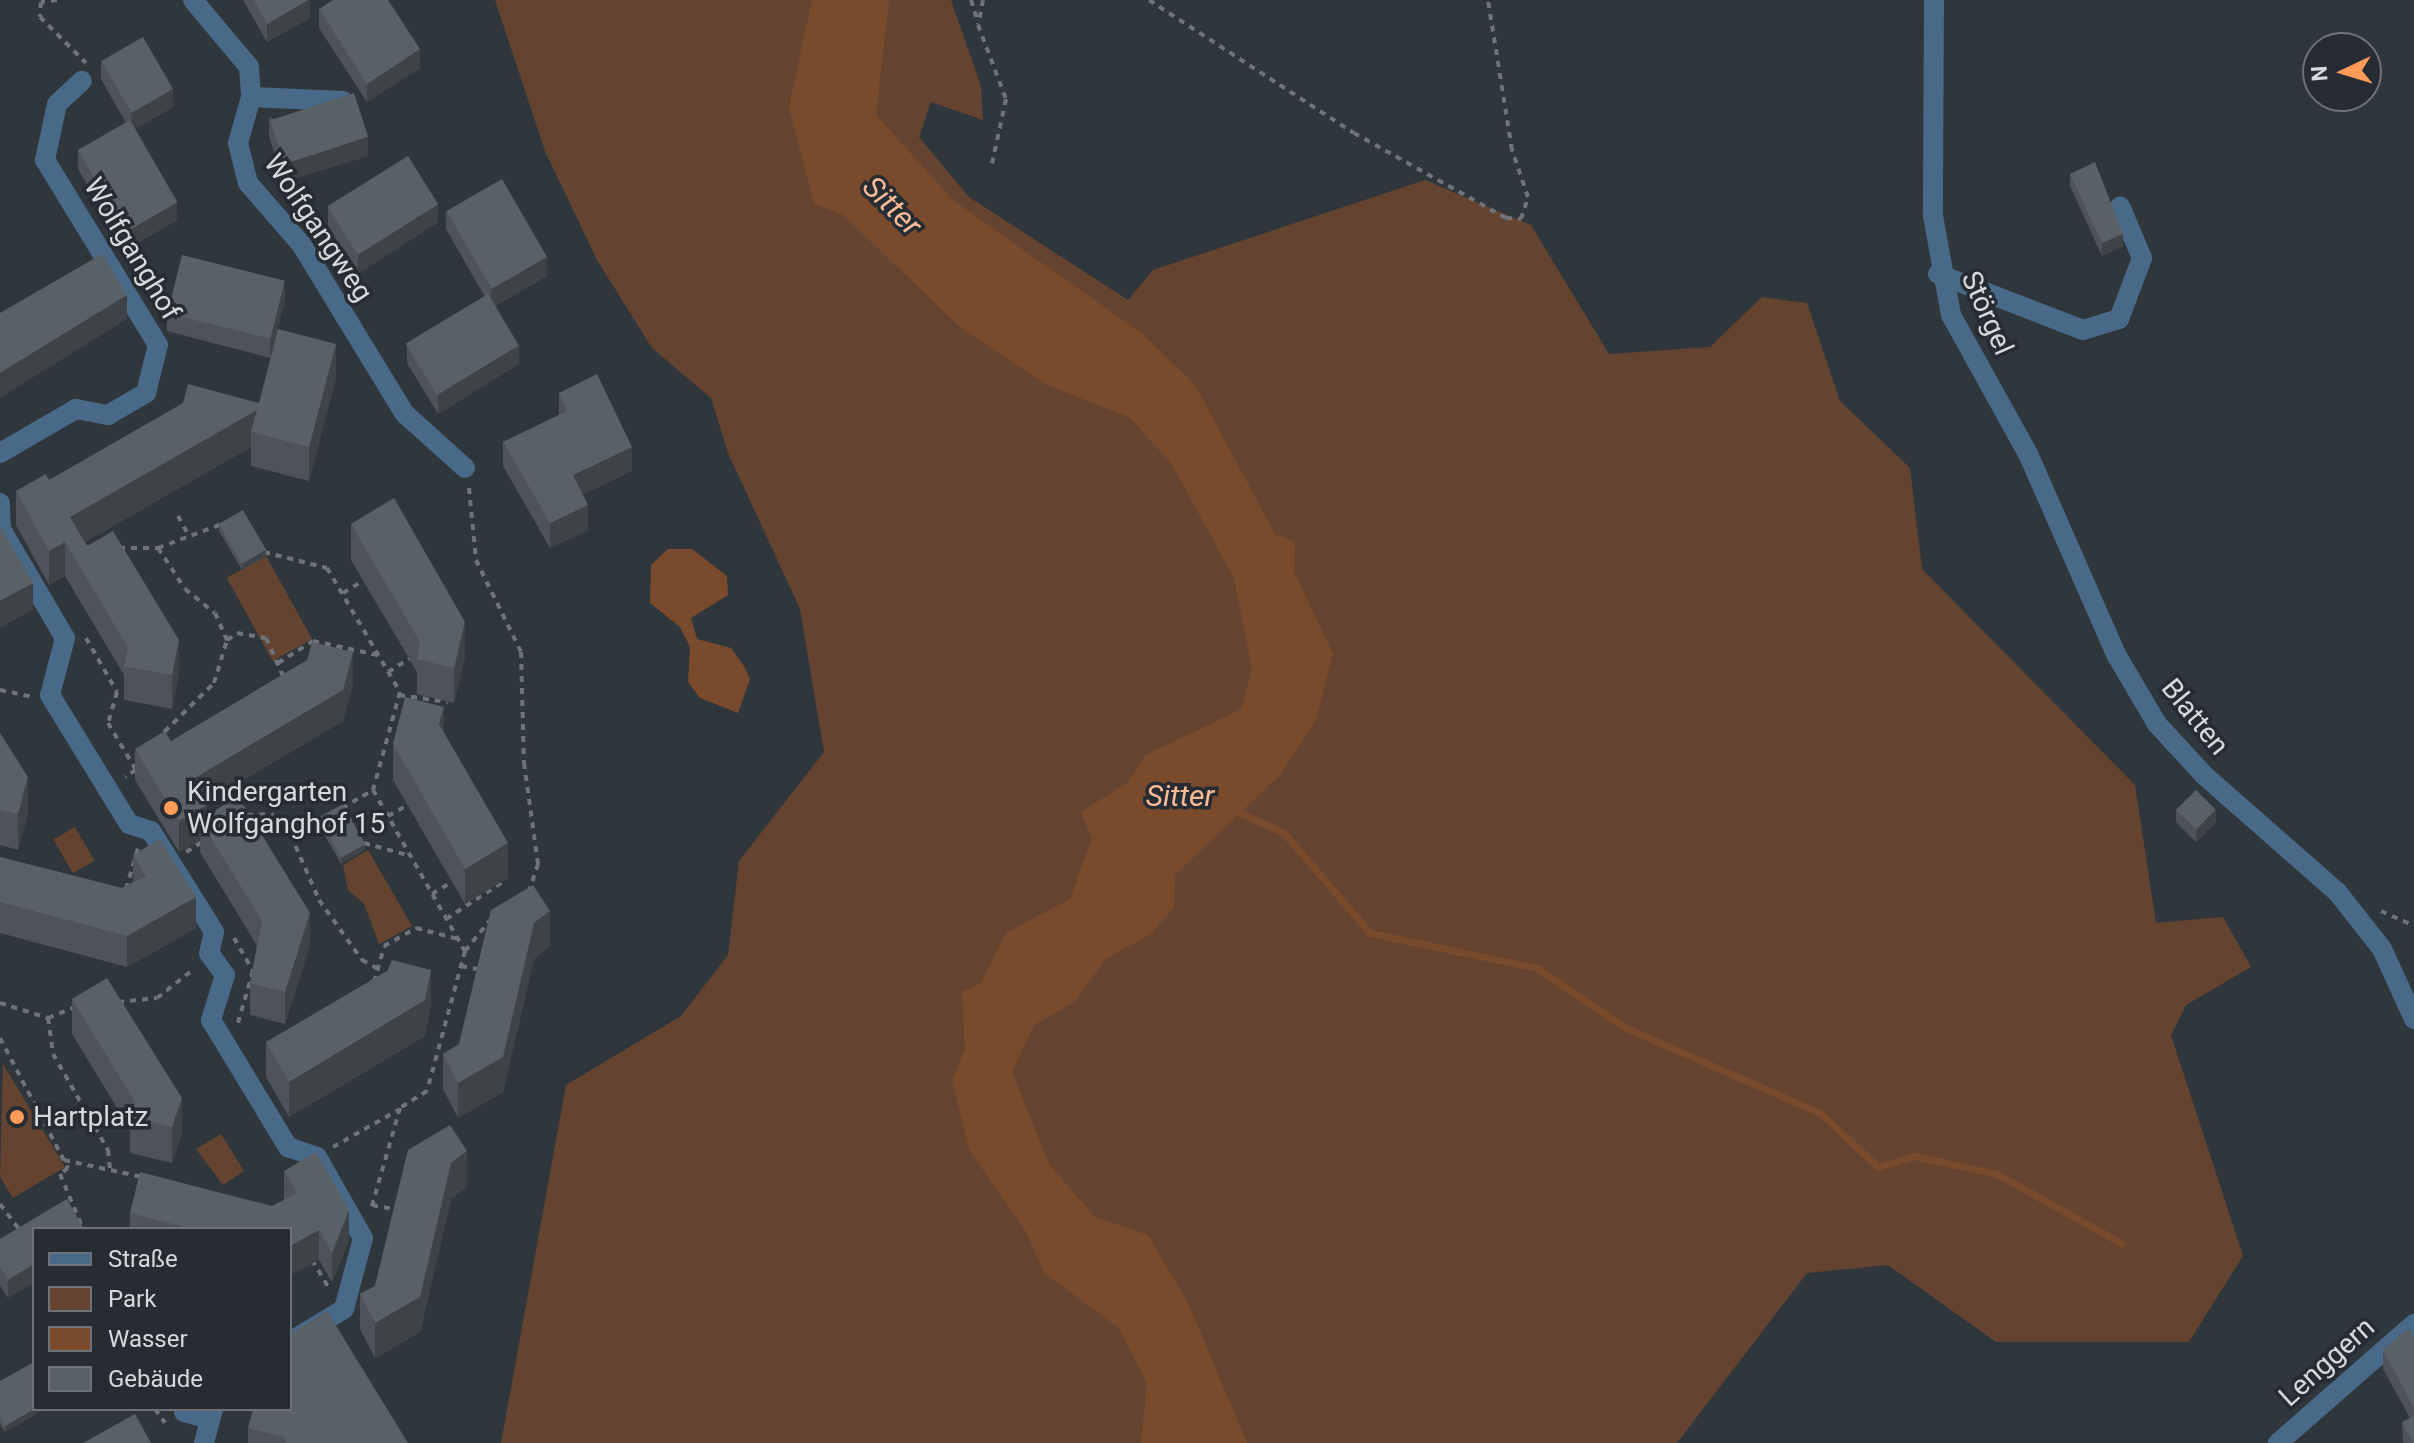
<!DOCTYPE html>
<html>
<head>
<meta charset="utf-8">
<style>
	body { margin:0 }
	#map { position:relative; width:2414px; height:1443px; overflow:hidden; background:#2f363c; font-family:Roboto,sans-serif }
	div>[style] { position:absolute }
	.green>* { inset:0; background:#644431; transform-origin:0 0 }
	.water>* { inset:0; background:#794b2c }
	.stream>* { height:7px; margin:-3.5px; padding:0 3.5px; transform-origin:3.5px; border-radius:3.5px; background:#794b2c }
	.path>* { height:4px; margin-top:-2px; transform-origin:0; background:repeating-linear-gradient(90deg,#6e7479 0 6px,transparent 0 12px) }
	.minor>* { height:20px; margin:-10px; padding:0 10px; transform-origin:10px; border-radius:10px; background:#486a88 }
	.wall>* { inset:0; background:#4d5358 }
	.shaded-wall>* { inset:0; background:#3e4347 }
	.building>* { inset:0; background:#596066; transform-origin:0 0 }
	.dots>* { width:22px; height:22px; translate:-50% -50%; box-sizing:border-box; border:4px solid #262c32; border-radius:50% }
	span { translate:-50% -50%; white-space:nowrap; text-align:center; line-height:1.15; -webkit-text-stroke:7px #262c32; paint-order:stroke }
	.street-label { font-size:28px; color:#d6dade }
	.poi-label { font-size:28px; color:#d6dade }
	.left { translate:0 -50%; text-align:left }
	.water-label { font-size:30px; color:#f9bc97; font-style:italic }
	.legend { position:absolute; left:32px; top:1227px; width:260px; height:184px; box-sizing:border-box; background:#262c32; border:2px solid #6c7277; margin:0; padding:10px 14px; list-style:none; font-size:24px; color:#d6dade }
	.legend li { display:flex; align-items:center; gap:16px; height:40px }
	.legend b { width:40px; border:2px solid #6c7277 }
	.north { position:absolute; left:2302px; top:32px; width:80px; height:80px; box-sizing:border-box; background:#262c32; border:2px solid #6c7277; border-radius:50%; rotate:266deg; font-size:22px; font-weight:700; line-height:32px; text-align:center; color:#d6dade }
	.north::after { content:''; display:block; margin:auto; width:28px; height:36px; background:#fe9b59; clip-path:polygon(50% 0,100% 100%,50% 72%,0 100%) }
</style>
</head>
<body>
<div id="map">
	<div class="green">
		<div style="clip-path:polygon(495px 0,951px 0,981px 86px,983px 120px,931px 102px,919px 137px,969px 197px,1128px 300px,1153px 270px,1425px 180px,1531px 225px,1609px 354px,1710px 347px,1762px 297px,1807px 303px,1840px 401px,1910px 468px,1922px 569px,2135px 785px,2156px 923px,2223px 917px,2251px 967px,2186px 1005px,2171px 1035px,2243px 1256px,2189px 1342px,1996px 1342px,1888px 1265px,1807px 1273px,1677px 1443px,501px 1443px,566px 1085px,681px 1016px,728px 955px,739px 861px,824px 752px,800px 609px,728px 453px,711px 398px,652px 348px,597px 260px,545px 151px)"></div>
		<div style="left:266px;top:556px;width:95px;height:45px;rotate:61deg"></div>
		<div style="left:75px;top:827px;width:39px;height:25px;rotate:60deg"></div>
		<div style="clip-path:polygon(368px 850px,412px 926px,379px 944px,364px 904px,348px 890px,343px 865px)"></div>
		<div style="clip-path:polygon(3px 1064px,65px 1167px,13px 1198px,0 1177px)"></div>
		<div style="clip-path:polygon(221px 1134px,244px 1171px,223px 1185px,196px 1149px)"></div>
	</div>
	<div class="water">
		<div style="clip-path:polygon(812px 0,889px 0,876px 115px,954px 201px,1144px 335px,1195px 385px,1275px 534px,1295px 542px,1294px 572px,1333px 654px,1316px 720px,1280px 775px,1175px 875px,1174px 907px,1151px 934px,1106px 959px,1074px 1002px,1034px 1025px,1012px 1072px,1049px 1164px,1095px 1217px,1148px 1235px,1188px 1303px,1247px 1443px,1141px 1443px,1147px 1383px,1118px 1327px,1044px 1273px,1027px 1233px,969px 1150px,952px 1080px,965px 1049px,962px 992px,981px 983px,1006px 933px,1070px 899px,1092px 838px,1081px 812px,1127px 783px,1146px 755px,1241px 709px,1252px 670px,1234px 578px,1171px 463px,1129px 417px,1047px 385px,960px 327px,842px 214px,814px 204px,789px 107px)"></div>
		<div style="clip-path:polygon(668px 549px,692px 549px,727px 576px,728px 595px,691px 618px,697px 639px,731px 648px,744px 666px,750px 679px,738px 713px,700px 698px,688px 682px,690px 647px,680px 627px,650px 603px,651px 565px)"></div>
	</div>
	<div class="stream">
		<div style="left:1229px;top:808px;width:60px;rotate:24.4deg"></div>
		<div style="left:1284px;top:833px;width:132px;rotate:49.3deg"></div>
		<div style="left:1370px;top:933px;width:171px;rotate:11.8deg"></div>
		<div style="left:1537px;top:968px;width:105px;rotate:34.1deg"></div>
		<div style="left:1624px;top:1027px;width:214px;rotate:23.7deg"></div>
		<div style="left:1820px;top:1113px;width:79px;rotate:43deg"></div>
		<div style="left:1878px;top:1167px;width:39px;rotate:-17deg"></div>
		<div style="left:1915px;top:1156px;width:84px;rotate:12.4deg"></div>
		<div style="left:1997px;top:1174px;width:142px;rotate:29.1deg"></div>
	</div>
	<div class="path">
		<div style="left:57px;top:0;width:16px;rotate:173deg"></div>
		<div style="left:41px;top:2px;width:15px;rotate:94deg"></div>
		<div style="left:40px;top:17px;width:65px;rotate:45deg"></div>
		<div style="left:971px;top:0;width:24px;rotate:73deg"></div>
		<div style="left:983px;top:0;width:25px;rotate:101deg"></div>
		<div style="left:978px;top:25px;width:79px;rotate:69.3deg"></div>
		<div style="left:1006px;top:99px;width:66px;rotate:102.2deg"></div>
		<div style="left:1149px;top:0;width:244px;rotate:33deg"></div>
		<div style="left:1354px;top:133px;width:174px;rotate:29.2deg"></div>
		<div style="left:1506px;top:218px;width:15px;rotate:4deg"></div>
		<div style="left:1521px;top:219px;width:23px;rotate:-72deg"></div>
		<div style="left:1528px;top:197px;width:50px;rotate:-108.8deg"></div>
		<div style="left:1512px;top:150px;width:152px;rotate:-99.1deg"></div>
		<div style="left:469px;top:488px;width:72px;rotate:84.4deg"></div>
		<div style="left:476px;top:560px;width:102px;rotate:63.9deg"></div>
		<div style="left:521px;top:652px;width:111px;rotate:88.5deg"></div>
		<div style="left:524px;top:763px;width:102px;rotate:82.1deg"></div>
		<div style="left:538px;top:864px;width:26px;rotate:108deg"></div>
		<div style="left:178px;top:516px;width:18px;rotate:61deg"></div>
		<div style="left:119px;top:548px;width:39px"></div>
		<div style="left:158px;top:548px;width:49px;rotate:56.6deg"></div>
		<div style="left:185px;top:589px;width:38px;rotate:39deg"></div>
		<div style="left:215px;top:613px;width:30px;rotate:66deg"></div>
		<div style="left:158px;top:548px;width:68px;rotate:-20.6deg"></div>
		<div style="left:264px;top:552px;width:65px;rotate:14.3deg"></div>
		<div style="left:327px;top:568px;width:144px;rotate:59.5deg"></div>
		<div style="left:400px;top:692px;width:102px;rotate:105.4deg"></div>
		<div style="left:373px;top:790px;width:185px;rotate:60.3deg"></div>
		<div style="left:465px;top:951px;width:145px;rotate:105.2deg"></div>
		<div style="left:427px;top:1091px;width:32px;rotate:148deg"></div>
		<div style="left:400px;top:1108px;width:105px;rotate:106deg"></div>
		<div style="left:343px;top:593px;width:23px;rotate:-31deg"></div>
		<div style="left:86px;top:638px;width:62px;rotate:60.1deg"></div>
		<div style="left:117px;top:692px;width:32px;rotate:106deg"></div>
		<div style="left:108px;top:723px;width:55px;rotate:59.2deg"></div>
		<div style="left:136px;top:770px;width:13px;rotate:148deg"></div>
		<div style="left:278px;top:663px;width:41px;rotate:-32.2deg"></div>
		<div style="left:313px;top:641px;width:66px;rotate:12.2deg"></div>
		<div style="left:388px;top:672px;width:25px;rotate:-32deg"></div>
		<div style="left:0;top:690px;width:33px;rotate:12deg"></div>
		<div style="left:399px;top:695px;width:49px;rotate:8.1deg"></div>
		<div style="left:156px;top:740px;width:81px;rotate:-44.5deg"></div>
		<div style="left:214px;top:683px;width:45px;rotate:-73.2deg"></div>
		<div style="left:227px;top:640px;width:12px;rotate:-35deg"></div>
		<div style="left:237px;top:633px;width:29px;rotate:10deg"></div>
		<div style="left:266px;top:638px;width:44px;rotate:65.8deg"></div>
		<div style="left:342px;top:808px;width:36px;rotate:-30deg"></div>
		<div style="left:247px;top:815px;width:24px;rotate:-2deg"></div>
		<div style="left:271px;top:814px;width:18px;rotate:34deg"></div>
		<div style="left:286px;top:824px;width:83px;rotate:66.5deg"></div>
		<div style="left:319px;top:900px;width:74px;rotate:54.4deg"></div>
		<div style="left:362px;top:960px;width:18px;rotate:29deg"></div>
		<div style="left:388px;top:816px;width:23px;rotate:-29deg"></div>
		<div style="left:295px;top:835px;width:30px;rotate:-30deg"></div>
		<div style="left:364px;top:843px;width:49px;rotate:15.5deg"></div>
		<div style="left:186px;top:852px;width:19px;rotate:-32deg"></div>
		<div style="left:126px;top:889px;width:43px;rotate:-73.7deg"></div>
		<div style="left:432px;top:894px;width:23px;rotate:-31deg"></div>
		<div style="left:2381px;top:911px;width:36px;rotate:24deg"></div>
		<div style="left:446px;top:919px;width:69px;rotate:-33.2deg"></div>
		<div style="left:234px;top:938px;width:38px;rotate:60deg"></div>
		<div style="left:253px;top:971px;width:57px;rotate:106.2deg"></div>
		<div style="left:465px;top:951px;width:41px;rotate:-50.9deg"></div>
		<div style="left:461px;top:966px;width:21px;rotate:11deg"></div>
		<div style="left:374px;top:982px;width:37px;rotate:-74deg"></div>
		<div style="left:384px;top:946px;width:37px;rotate:-29deg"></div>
		<div style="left:416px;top:928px;width:43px;rotate:14.7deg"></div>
		<div style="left:118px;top:1002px;width:39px;rotate:-6deg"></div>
		<div style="left:157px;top:998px;width:47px;rotate:-38.1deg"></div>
		<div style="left:0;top:1003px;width:50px;rotate:17.4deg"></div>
		<div style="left:48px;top:1018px;width:31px;rotate:-22deg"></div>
		<div style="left:48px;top:1018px;width:36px;rotate:82deg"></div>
		<div style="left:53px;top:1054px;width:111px;rotate:60.2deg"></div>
		<div style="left:108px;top:1150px;width:19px;rotate:84deg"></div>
		<div style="left:0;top:1038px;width:147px;rotate:62.4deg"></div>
		<div style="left:68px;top:1168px;width:10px;rotate:143deg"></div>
		<div style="left:60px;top:1174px;width:60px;rotate:67.3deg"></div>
		<div style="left:333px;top:1147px;width:75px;rotate:-29.6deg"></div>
		<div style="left:64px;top:1160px;width:80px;rotate:12.3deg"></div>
		<div style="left:0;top:1204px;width:34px;rotate:53deg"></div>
		<div style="left:372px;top:1205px;width:25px;rotate:11deg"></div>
		<div style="left:312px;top:1260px;width:31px;rotate:59deg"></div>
		<div style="left:155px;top:1409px;width:17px;rotate:54deg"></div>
	</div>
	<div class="minor">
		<div style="left:193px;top:0;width:87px;rotate:50.1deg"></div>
		<div style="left:249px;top:67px;width:30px;rotate:86deg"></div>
		<div style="left:251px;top:97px;width:48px;rotate:105.8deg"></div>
		<div style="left:238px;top:143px;width:41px;rotate:76deg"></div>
		<div style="left:248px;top:183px;width:81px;rotate:49deg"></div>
		<div style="left:301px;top:244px;width:198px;rotate:58.6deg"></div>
		<div style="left:404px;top:413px;width:82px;rotate:42deg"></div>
		<div style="left:1934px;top:0;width:216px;rotate:90.3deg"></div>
		<div style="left:1933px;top:216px;width:101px;rotate:79.7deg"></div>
		<div style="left:1951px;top:315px;width:161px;rotate:61deg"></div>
		<div style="left:2029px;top:456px;width:219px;rotate:66.3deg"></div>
		<div style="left:2117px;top:656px;width:79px;rotate:59.5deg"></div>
		<div style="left:2157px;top:724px;width:71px;rotate:47.3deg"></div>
		<div style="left:2205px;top:776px;width:177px;rotate:41.3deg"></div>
		<div style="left:2338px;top:893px;width:71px;rotate:51.8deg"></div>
		<div style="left:2382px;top:949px;width:77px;rotate:65.4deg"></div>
		<div style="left:251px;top:97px;width:92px;rotate:2.5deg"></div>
		<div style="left:1938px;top:274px;width:155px;rotate:21.1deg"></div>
		<div style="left:2083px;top:330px;width:38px;rotate:-17deg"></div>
		<div style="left:2119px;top:319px;width:65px;rotate:-69.3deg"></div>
		<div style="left:2142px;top:258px;width:56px;rotate:-112.9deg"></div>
		<div style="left:0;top:453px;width:88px;rotate:-30.1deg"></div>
		<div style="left:76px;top:409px;width:33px;rotate:11deg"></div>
		<div style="left:108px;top:415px;width:44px;rotate:-30.1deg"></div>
		<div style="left:146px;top:393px;width:49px;rotate:-76deg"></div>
		<div style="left:158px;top:345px;width:217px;rotate:-121.4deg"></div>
		<div style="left:45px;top:160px;width:57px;rotate:-77.9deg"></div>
		<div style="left:57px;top:104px;width:34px;rotate:-43deg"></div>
		<div style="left:0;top:503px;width:26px;rotate:88deg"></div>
		<div style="left:1px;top:529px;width:126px;rotate:59.6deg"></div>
		<div style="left:65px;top:638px;width:59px;rotate:104.7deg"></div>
		<div style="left:50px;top:695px;width:151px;rotate:58.5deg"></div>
		<div style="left:129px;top:824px;width:23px;rotate:18deg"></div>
		<div style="left:151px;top:831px;width:119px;rotate:58deg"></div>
		<div style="left:214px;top:932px;width:22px;rotate:103deg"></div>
		<div style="left:209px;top:953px;width:27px;rotate:54deg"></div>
		<div style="left:225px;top:975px;width:47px;rotate:107.3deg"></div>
		<div style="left:211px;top:1020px;width:149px;rotate:58.8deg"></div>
		<div style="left:288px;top:1147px;width:31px;rotate:19deg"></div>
		<div style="left:317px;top:1157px;width:93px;rotate:60.4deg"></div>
		<div style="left:363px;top:1238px;width:73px;rotate:105deg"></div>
		<div style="left:344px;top:1309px;width:63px;rotate:148.6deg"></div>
		<div style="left:184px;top:1412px;width:27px;rotate:15deg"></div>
		<div style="left:204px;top:1443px;width:35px;rotate:-75deg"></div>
		<div style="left:2278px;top:1443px;width:181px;rotate:-41.2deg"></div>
	</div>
	<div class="wall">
		<div style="clip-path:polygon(243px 0,310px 0,310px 18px,267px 42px)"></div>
		<div style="clip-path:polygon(319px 9px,420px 68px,367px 102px,319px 28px)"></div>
		<div style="clip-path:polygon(101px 61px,173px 107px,135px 129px,177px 220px,125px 250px,78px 169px,78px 150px,126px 123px,101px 79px)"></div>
		<div style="clip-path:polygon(269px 117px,368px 156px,283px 182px,269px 136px)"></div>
		<div style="clip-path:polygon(2070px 174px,2123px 246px,2102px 256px,2070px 186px)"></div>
		<div style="clip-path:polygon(328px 208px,438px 222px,358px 274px,328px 226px)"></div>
		<div style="clip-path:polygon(446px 211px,547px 276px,495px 306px,519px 364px,438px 414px,407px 363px,407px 345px,485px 297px,446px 229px)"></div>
		<div style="clip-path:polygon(285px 300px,270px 358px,167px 331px,167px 313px)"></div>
		<div style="clip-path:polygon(336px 378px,309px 481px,251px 466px,251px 447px,85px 542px,179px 673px,172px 709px,124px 700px,124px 675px,65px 576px,49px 585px,16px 525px,16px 491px,259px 403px)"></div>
		<div style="clip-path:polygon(559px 393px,632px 471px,582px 495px,588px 530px,550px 548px,503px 466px,503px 442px,559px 416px)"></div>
		<div style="clip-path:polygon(219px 524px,266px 556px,242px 570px,219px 531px)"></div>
		<div style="clip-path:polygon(351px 524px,465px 657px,454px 703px,417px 694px,417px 672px,351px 560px)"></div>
		<div style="clip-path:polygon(353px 683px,343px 721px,206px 802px,207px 815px,310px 945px,285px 1024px,250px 1015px,250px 983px,257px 946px,200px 852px,200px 840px,179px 852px,135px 780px,135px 749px,171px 741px)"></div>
		<div style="clip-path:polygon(0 733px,28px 813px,18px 850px,0 845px)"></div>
		<div style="clip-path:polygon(393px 744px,508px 878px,465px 904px,393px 780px)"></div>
		<div style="clip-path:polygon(2176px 810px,2216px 822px,2196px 842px,2176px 822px)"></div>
		<div style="clip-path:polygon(319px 818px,365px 850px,341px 864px,319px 825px)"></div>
		<div style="clip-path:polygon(133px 855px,196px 928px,127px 967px,0 933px,0 857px,122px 888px,133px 882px)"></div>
		<div style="clip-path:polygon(491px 910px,550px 946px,534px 959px,503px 1092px,458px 1118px,443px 1089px,443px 1054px,459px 1044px)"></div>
		<div style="clip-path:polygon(72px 999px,182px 1133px,172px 1163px,130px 1153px,130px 1129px,72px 1034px)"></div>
		<div style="clip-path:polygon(431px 1005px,425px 1036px,289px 1117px,266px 1077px,266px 1042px)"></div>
		<div style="clip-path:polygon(408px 1150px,467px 1187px,451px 1199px,420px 1332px,375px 1358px,360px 1329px,360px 1294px,375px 1286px)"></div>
		<div style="clip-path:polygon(284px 1171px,349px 1240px,332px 1282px,319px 1260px,290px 1275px,290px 1229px,130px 1229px,130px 1213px,272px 1206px,284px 1200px)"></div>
		<div style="clip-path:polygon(67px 1199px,8px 1298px,0 1286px,0 1239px)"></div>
		<div style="clip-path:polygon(2414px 1338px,2414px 1443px,2403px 1443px,2402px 1422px,2410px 1418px,2383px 1369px,2383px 1350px)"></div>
		<div style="clip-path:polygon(0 1381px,34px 1409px,45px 1409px,5px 1432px,0 1424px)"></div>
		<div style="clip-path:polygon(248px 1428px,408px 1443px,248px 1443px)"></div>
	</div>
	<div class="shaded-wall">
		<div style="clip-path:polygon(308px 0,310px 0,310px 18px,267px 42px,267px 24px)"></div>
		<div style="clip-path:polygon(420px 49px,420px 68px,367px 102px,367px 84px)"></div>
		<div style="clip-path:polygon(173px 89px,173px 107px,131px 131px,131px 112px)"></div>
		<div style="clip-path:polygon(368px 137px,368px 156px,283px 182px,283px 164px)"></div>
		<div style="clip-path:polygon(177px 202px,177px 220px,125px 250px,125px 232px)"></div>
		<div style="clip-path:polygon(438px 204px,438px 222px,358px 274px,358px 255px)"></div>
		<div style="clip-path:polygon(2123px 234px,2123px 246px,2102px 256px,2102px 243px)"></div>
		<div style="clip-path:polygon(547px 257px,547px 276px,491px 308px,491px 289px)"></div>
		<div style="clip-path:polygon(285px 281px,285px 300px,270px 358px,270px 339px)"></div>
		<div style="clip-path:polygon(127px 295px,127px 319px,0 398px,0 373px)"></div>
		<div style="clip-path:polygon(336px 344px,336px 378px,309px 481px,309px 447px)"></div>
		<div style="clip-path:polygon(519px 345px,519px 364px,438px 414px,438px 395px)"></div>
		<div style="clip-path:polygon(257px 410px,251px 432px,251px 447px,70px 551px,70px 517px)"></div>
		<div style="clip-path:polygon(632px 447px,632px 471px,573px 499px,573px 475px)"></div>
		<div style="clip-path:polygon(588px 505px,588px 530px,550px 548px,550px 523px)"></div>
		<div style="clip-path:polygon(65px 542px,65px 576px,49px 585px,49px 551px)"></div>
		<div style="clip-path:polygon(266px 550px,266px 556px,242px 570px,242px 564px)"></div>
		<div style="clip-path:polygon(33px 583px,33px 610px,0 628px,0 601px)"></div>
		<div style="clip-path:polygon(465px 622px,465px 657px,454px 703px,454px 668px)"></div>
		<div style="clip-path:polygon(179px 640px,179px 673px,172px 709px,172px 675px)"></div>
		<div style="clip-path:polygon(353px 652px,353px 683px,343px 721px,193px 810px,193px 779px)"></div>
		<div style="clip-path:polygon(444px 707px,444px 742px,439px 724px)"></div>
		<div style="clip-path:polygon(28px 777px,28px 813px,18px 850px,18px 814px)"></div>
		<div style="clip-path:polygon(207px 805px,207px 832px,200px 820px,200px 840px,179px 852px,179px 821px)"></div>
		<div style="clip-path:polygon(2216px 810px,2216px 822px,2196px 842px,2196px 829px)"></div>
		<div style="clip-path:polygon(508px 843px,508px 878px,465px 904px,465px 869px)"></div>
		<div style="clip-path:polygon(365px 844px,365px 850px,341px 864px,341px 858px)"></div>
		<div style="clip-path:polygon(196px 897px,196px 928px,127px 967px,127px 936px)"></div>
		<div style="clip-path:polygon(550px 911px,550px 946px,534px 959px,503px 1092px,458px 1118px,458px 1083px,534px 923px)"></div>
		<div style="clip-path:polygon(310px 913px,310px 945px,285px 1024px,285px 992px)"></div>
		<div style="clip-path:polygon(431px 970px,431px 1005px,425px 1036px,289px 1117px,289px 1082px)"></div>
		<div style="clip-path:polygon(182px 1098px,182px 1133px,172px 1163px,172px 1127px)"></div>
		<div style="clip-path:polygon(467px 1151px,467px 1187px,451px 1199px,420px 1332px,375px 1358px,375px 1323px,451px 1163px)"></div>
		<div style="clip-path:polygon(349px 1210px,349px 1240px,332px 1282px,332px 1253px)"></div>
		<div style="clip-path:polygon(319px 1230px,319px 1260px,290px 1275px,290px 1246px)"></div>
		<div style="clip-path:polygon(34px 1264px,34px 1283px,8px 1298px,8px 1280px)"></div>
		<div style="clip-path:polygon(34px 1409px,45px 1409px,5px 1432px,5px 1426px)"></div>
	</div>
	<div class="building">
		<div style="clip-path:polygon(254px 0,308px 0,267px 24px)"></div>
		<div style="clip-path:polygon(333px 0,388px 0,420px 49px,367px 84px,319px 9px)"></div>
		<div style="left:143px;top:37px;width:60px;height:48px;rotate:60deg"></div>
		<div style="left:354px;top:93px;width:46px;height:88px;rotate:72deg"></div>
		<div style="left:130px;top:120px;width:95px;height:60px;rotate:60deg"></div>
		<div style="left:408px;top:156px;width:57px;height:95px;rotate:58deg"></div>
		<div style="clip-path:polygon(2095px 162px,2123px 234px,2102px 243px,2070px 174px)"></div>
		<div style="left:502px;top:179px;width:90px;height:64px;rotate:60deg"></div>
		<div style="clip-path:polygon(102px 254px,127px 295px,0 373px,0 313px)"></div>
		<div style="left:182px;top:255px;width:106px;height:60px;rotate:14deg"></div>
		<div style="left:488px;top:294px;width:60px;height:96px;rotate:59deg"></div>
		<div style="clip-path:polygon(278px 329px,336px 344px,309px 447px,251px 432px,257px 410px,70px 517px,87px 546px,113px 531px,179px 640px,172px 675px,124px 666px,128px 648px,65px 542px,49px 551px,16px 491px,46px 474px,49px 480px,183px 403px,188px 384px,259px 403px)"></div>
		<div style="clip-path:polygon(597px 374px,632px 447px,573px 475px,588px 505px,550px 523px,503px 442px,567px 411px,559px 393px)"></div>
		<div style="clip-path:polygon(394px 498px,465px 622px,454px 668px,417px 659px,420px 642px,351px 524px)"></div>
		<div style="left:243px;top:510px;width:46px;height:28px;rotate:60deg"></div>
		<div style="clip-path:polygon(0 526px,33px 583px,0 601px)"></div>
		<div style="clip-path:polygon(312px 642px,353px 652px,343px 690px,193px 779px,207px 805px,179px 821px,135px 749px,165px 731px,171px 741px,307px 660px)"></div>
		<div style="clip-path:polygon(405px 697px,444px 707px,439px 724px,508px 843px,465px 869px,393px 744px)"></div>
		<div style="clip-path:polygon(0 733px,28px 777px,18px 814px,0 810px)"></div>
		<div style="left:2196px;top:790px;width:28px;height:28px;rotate:45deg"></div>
		<div style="clip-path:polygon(238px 796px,310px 913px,285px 992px,250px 983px,262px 921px,200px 820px)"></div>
		<div style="left:343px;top:804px;width:46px;height:28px;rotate:61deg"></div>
		<div style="clip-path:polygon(160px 839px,196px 897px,127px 936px,0 902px,0 857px,122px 888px,146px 876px,133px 855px)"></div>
		<div style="clip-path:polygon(533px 885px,550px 911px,534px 923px,503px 1057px,458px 1083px,443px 1054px,459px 1044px,491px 910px)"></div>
		<div style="clip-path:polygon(392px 960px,431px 970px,425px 1000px,289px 1082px,266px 1042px,387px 971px)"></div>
		<div style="clip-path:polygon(107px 978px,182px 1098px,172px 1127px,130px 1117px,135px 1102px,72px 999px)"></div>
		<div style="clip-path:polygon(450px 1125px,467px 1151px,451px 1163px,420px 1297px,375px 1323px,360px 1294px,375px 1286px,408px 1150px)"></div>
		<div style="clip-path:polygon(316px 1152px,349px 1210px,332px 1253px,319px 1230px,290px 1246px,290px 1229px,192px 1229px,130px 1213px,140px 1172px,272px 1206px,297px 1193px,284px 1171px)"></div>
		<div style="clip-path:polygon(67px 1199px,84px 1229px,34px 1229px,34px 1264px,8px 1280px,0 1267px,0 1239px)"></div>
		<div style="clip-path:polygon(327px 1311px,408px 1443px,286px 1443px,283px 1437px,248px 1428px,253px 1409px,290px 1409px,290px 1334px)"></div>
		<div style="clip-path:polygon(2408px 1328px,2414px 1338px,2414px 1408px,2383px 1350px)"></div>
		<div style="clip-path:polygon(34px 1362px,34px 1409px,5px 1426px,0 1418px,0 1381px)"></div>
		<div style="clip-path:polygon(135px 1414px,151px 1443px,83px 1443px)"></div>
		<div style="clip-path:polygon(2414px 1416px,2414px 1443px,2413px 1443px,2402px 1422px)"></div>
	</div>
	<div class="dots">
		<div style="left:171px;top:808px;background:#fe9b59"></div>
		<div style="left:17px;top:1117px;background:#fe9b59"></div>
	</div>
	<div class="street-label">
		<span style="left:318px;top:228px;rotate:56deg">Wolfgangweg</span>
		<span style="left:132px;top:249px;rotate:59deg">Wolfganghof</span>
		<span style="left:1987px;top:313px;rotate:66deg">Störgel</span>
		<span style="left:2195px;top:717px;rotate:51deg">Blatten</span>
		<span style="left:2327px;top:1362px;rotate:-42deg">Lenggern</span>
	</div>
	<div class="poi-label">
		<span class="left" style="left:187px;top:808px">Kindergarten<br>Wolfganghof 15</span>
		<span class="left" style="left:33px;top:1117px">Hartplatz</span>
	</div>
	<div class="water-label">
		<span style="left:892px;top:206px;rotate:45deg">Sitter</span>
		<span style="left:1180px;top:796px">Sitter</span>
	</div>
	<ul class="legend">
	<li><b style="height:10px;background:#486a88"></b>Straße</li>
	<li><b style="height:22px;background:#644431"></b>Park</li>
	<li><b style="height:22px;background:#794b2c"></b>Wasser</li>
	<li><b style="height:22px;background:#596066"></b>Gebäude</li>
	</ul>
	<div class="north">N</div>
</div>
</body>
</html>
